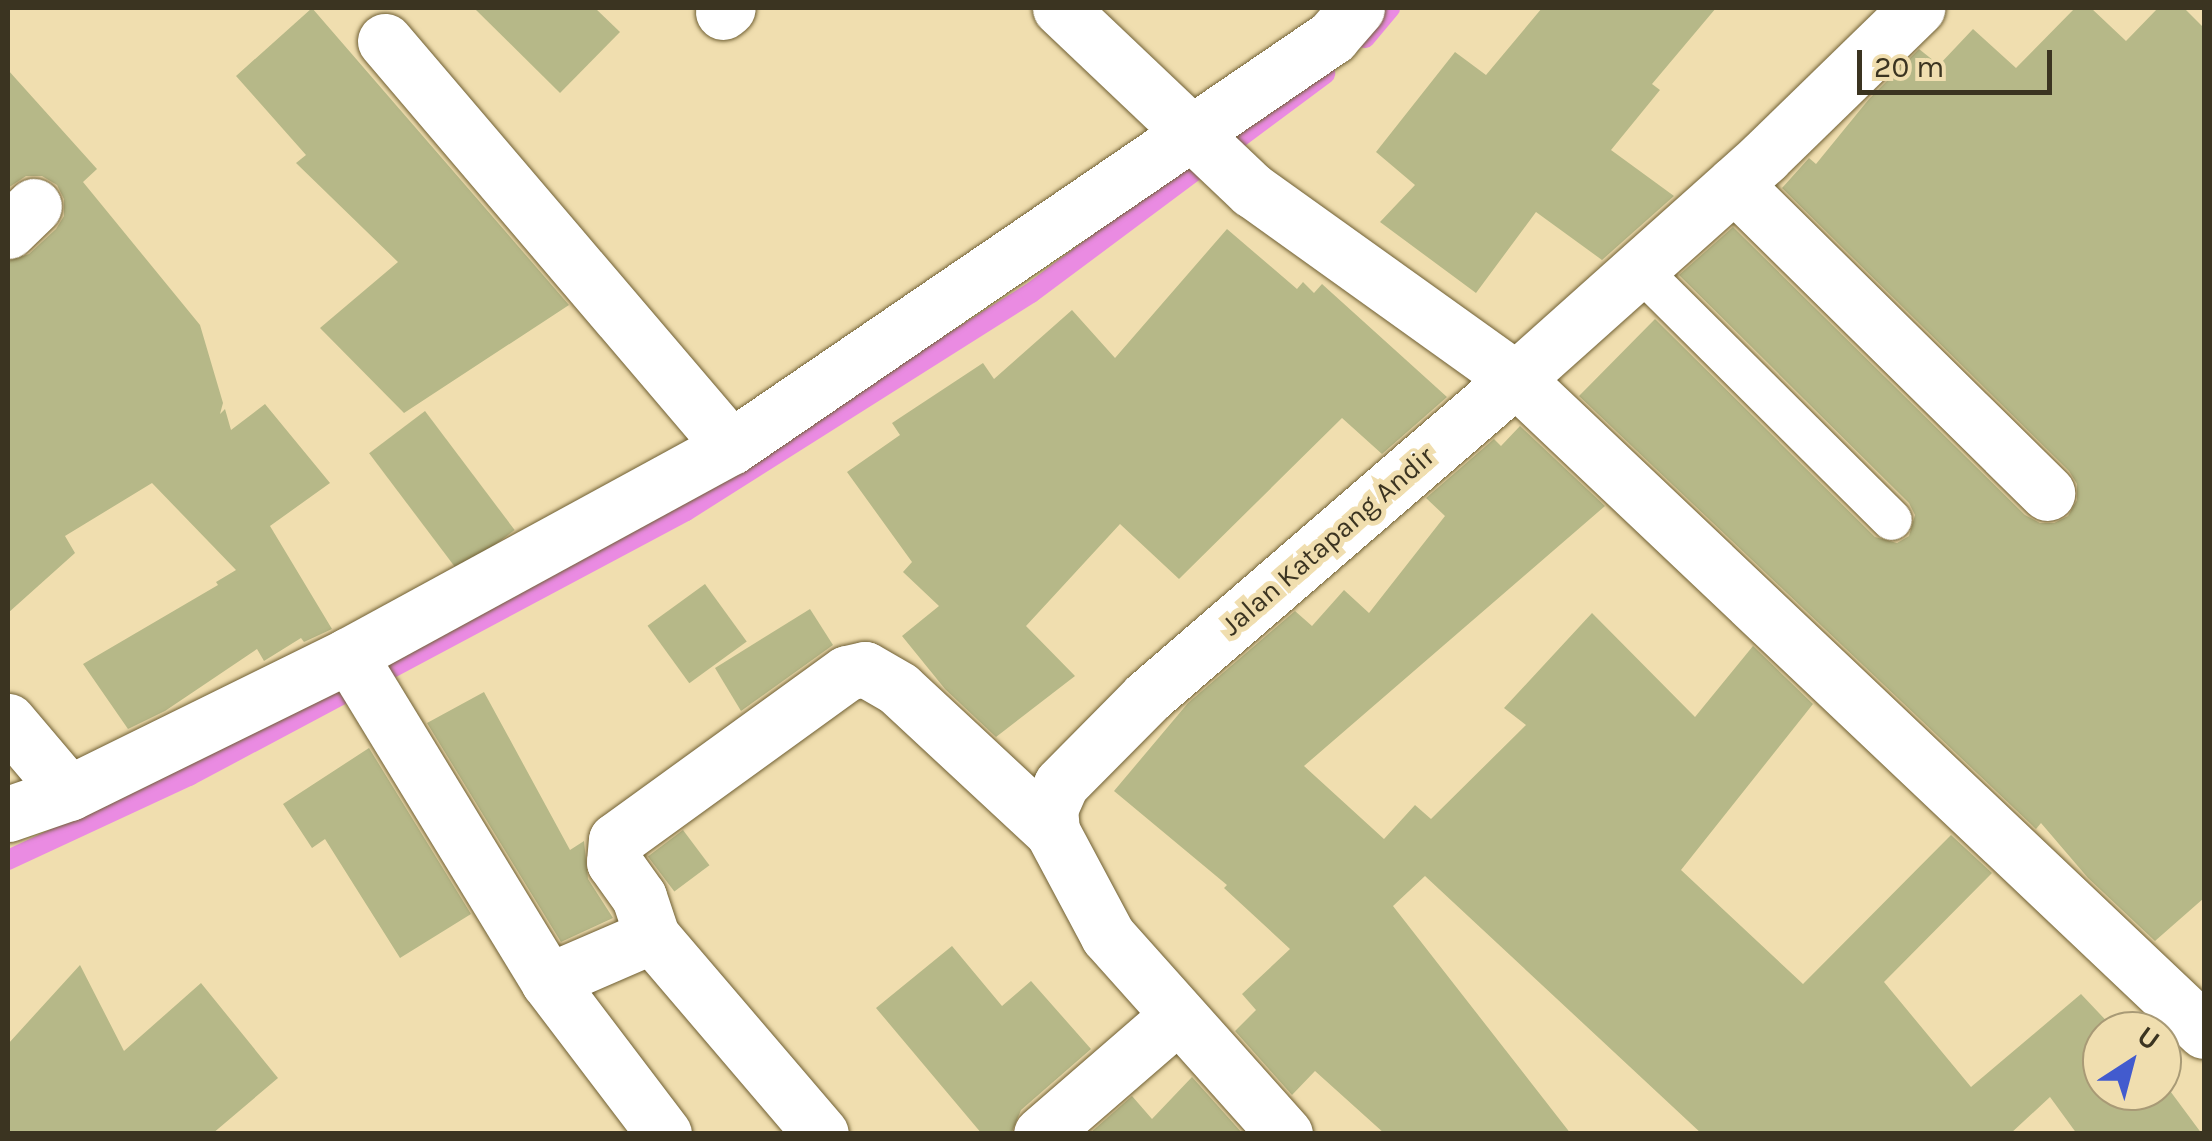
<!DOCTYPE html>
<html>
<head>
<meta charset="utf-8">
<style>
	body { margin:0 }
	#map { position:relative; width:2212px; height:1141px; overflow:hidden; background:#f0deaf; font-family:Karla,sans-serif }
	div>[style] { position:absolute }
	.stream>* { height:20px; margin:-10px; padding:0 10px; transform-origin:10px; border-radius:10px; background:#ea8be2 }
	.building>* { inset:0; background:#b6b888; transform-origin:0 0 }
	.roads { filter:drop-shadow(0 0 2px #6f5f33) drop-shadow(0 0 2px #6f5f33) }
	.lane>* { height:40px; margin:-20px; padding:0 20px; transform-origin:20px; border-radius:20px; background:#fff }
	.street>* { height:55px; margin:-27.5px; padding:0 27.5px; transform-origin:27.5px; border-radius:27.5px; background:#fff }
	.secondary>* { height:55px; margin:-27.5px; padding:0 27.5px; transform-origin:27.5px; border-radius:27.5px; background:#fff }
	span { translate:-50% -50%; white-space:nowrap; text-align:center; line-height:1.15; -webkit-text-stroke:10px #f0deaf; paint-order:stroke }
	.street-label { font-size:28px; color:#3b3421 }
	.frame { position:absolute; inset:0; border:10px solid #3b3421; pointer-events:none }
	.north { position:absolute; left:2082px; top:1011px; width:100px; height:100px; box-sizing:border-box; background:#f0deaf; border:2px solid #a89a76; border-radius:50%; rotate:36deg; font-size:28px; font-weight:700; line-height:40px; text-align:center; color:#3b3421 }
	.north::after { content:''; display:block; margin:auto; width:35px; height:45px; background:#425bce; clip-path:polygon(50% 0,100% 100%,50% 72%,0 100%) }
	.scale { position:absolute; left:1857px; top:50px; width:195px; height:45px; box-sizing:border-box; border:5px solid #3b3421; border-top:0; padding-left:12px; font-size:30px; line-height:35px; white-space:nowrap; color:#3b3421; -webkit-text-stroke:8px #f0deaf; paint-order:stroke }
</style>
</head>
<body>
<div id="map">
	<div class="stream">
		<div style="left:1365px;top:38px;width:39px;rotate:-50deg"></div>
		<div style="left:8px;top:860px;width:200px;rotate:-24.9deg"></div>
		<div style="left:189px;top:776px;width:563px;rotate:-28.07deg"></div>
		<div style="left:686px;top:511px;width:408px;rotate:-32.3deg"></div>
		<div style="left:1031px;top:293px;width:367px;rotate:-36.7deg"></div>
	</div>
	<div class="building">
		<div style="clip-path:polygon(312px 8px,569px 305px,404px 413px,320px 328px,398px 262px,296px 163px,306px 155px,236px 76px)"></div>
		<div style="clip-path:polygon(474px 8px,595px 8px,620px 32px,560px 93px)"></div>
		<div style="clip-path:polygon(1542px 8px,1716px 8px,1652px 84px,1660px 90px,1611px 150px,1674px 196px,1602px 260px,1536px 212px,1476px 293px,1380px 222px,1415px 185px,1376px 152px,1455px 52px,1486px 75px)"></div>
		<div style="clip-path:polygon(2075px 8px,2091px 8px,2126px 41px,2158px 8px,2184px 8px,2204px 28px,2204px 898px,2155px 941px,2088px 878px,2041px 823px,2036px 829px,1579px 396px,1655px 319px,1875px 537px,1897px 543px,1909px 536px,1915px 515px,1909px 503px,1679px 275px,1733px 227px,2025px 515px,2040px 523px,2054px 523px,2068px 516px,2077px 500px,2077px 484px,2069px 471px,1782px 188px,1809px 158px,1816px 164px,1869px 99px,1919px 49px,1939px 65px,1973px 29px,2016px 68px)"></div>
		<div style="clip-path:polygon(8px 70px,97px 169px,83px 182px,200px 325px,223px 403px,220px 414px,225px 409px,231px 430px,265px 404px,330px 483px,270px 526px,332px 629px,304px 642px,301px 638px,264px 661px,257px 649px,165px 711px,128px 729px,83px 664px,218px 585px,216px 582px,236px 570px,152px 483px,65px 536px,75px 553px,8px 613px,8px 261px,29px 254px,56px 229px,64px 216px,64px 199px,57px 185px,42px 176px,26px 176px,8px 188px)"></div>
		<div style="clip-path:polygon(1227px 229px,1297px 289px,1303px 282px,1314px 293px,1322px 284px,1447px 397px,1382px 454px,1342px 418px,1179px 579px,1120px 524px,1026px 626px,1075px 676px,996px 737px,945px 689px,902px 636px,939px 606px,903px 572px,912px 562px,847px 472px,900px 435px,892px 423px,983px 363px,994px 379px,1072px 310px,1115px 358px)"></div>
		<div style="left:425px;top:411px;width:149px;height:70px;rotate:53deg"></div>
		<div style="clip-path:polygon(1520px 426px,1605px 506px,1304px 766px,1384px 839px,1415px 805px,1431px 819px,1526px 725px,1504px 708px,1592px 613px,1695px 717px,1753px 646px,1813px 704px,1681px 870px,1803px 984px,1951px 835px,1992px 873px,1884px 982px,1971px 1087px,2081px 994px,2116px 1031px,2102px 1031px,2102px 1091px,2162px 1091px,2162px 1080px,2202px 1134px,2077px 1134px,2050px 1097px,2010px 1134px,1702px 1134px,1425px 876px,1393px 906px,1571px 1134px,1385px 1134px,1315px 1071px,1292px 1095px,1235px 1031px,1256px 1010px,1242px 994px,1290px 949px,1224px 888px,1227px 885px,1114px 791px,1188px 703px,1295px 611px,1312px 626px,1344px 590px,1369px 613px,1445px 516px,1426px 498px,1494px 439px,1501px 446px)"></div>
		<div style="left:705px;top:584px;width:71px;height:71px;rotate:54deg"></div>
		<div style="clip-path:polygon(810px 609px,833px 645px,741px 711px,715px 668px)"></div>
		<div style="clip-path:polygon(484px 692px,570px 850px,584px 841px,588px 879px,613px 918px,561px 942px,427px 723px)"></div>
		<div style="clip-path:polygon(369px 748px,471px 914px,400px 958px,325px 839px,312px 848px,283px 804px)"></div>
		<div style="left:683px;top:830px;width:44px;height:44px;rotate:53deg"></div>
		<div style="clip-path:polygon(952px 946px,1002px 1006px,1031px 981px,1091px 1049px,1021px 1110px,1011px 1134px,982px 1134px,876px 1008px)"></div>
		<div style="clip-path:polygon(80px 965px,124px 1051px,201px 983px,278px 1078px,212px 1134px,8px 1134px,8px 1044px)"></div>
		<div style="clip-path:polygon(1192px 1077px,1243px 1134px,1089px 1134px,1132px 1096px,1152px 1119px)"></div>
	</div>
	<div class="roads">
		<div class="lane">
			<div style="left:1639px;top:269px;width:356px;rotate:44.8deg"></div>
		</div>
		<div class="street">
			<div style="left:1060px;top:8px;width:265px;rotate:43.5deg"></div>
			<div style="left:1252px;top:190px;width:325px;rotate:35.6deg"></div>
			<div style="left:1516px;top:379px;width:948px;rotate:43.46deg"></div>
			<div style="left:723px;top:12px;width:6px;rotate:-39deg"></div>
			<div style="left:385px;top:41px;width:533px;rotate:49.56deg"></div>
			<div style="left:1734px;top:184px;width:440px;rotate:44.6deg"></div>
			<div style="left:8px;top:231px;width:36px;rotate:-44deg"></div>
			<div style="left:349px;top:655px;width:382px;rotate:58.6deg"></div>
			<div style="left:548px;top:981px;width:192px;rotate:52.8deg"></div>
			<div style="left:8px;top:721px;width:94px;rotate:49.7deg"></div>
			<div style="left:8px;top:814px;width:65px;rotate:-19deg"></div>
			<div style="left:69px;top:793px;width:312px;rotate:-26.2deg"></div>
			<div style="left:349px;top:655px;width:435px;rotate:-28.6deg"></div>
			<div style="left:731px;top:447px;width:728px;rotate:-34.3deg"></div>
			<div style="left:1332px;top:37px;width:38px;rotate:-49deg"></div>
			<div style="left:652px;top:936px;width:260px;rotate:49.5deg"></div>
			<div style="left:548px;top:981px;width:113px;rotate:-23.4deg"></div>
			<div style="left:652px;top:936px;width:41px;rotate:-108.4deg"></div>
			<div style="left:639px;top:897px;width:43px;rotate:-125.5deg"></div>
			<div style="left:614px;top:862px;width:22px;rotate:-85deg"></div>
			<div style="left:616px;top:840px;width:285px;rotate:-35.9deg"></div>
			<div style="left:847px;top:673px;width:18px;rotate:-13deg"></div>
			<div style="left:865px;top:669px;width:39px;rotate:30deg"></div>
			<div style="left:899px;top:689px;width:209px;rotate:42.9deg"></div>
			<div style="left:1041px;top:1134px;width:180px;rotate:-40.9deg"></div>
		</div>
		<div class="secondary">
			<div style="left:1285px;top:1134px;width:266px;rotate:-131.8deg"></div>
			<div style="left:1108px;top:936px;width:119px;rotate:-118.1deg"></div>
			<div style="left:1052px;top:831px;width:22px;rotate:-95deg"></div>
			<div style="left:1050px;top:809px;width:27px;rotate:-66deg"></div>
			<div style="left:1061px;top:784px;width:122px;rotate:-45.3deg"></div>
			<div style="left:1147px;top:697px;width:487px;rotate:-40.8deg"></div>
			<div style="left:1516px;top:379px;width:333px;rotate:-41.8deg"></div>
			<div style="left:1764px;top:157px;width:214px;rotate:-44.2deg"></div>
		</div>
	</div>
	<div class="street-label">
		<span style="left:1328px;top:541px;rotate:-41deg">Jalan Katapang Andir</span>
	</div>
	<div class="frame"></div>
	<div class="north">U</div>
	<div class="scale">20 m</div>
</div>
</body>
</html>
